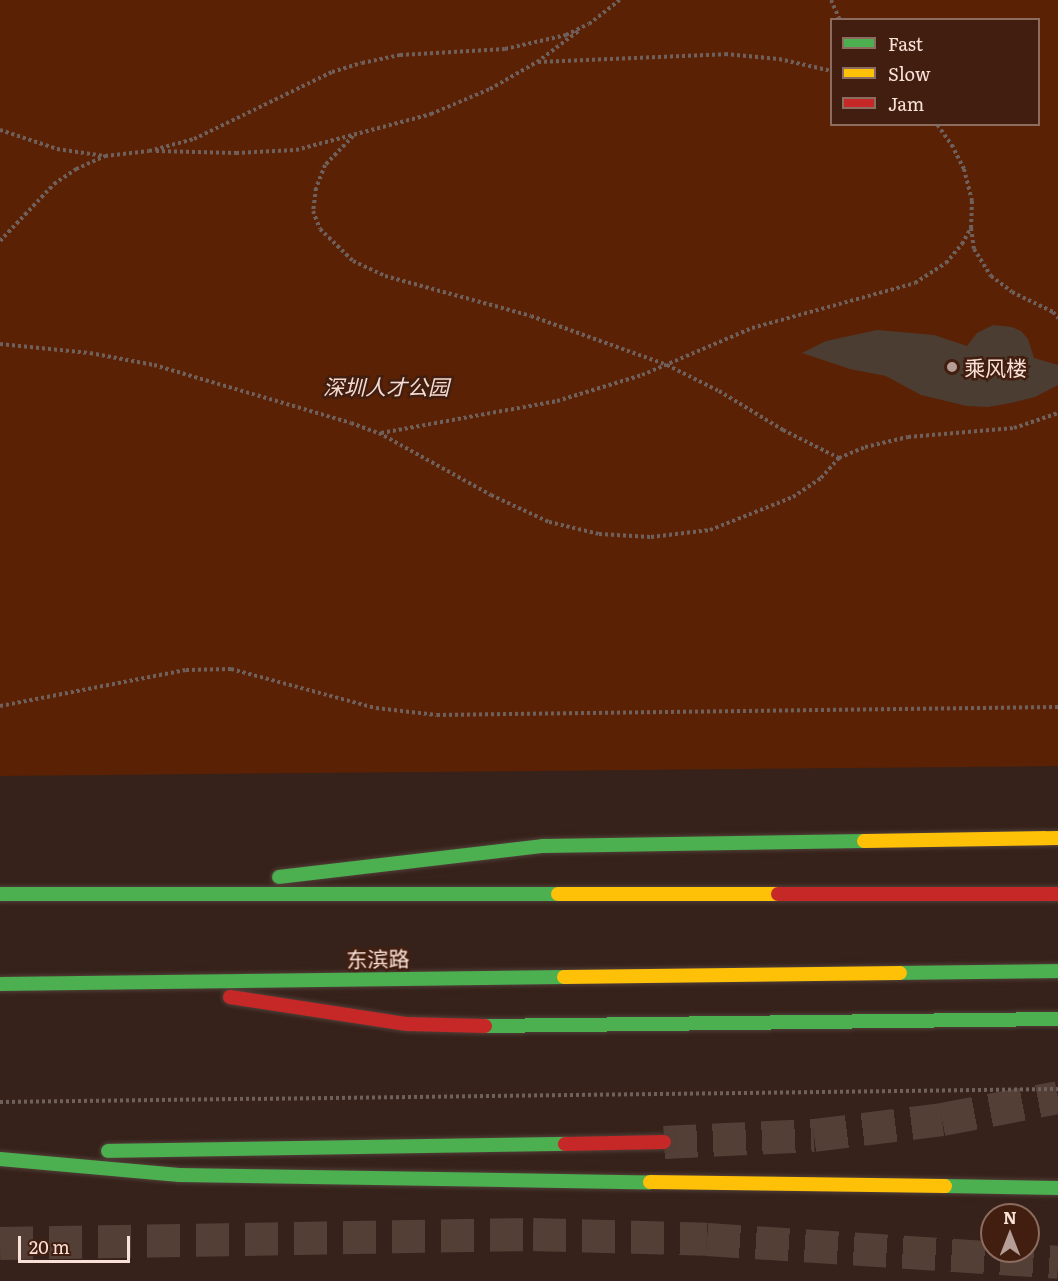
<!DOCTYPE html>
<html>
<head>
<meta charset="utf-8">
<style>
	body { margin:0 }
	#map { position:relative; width:1058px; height:1281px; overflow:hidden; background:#36221a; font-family:Literata,"Noto Sans SC",serif }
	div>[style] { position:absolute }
	.green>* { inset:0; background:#5b2104 }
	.building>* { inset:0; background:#4c3d33 }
	.highway-tunnel>* { height:33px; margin-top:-16.5px; transform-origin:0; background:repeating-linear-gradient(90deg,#533f36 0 33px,transparent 0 49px) }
	.path>* { height:4px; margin-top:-2px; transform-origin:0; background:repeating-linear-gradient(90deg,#6f605b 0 3px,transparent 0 6px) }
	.roads { filter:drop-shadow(0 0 2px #513f39) drop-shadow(0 0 2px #513f39) }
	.fast>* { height:14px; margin:-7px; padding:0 7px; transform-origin:7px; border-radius:7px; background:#4caf50 }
	.slow>* { height:14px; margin:-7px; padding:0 7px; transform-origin:7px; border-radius:7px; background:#ffc107 }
	.jam>* { height:14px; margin:-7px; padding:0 7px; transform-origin:7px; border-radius:7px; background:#c62828 }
	.dots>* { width:16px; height:16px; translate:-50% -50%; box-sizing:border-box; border:3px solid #411e0f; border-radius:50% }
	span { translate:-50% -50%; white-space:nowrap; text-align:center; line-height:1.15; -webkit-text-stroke:5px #411e0f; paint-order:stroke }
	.poi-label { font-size:21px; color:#f9e1d7 }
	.left { translate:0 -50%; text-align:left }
	.park-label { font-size:21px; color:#f4dbd1; font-style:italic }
	.street-label { font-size:21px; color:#f9e1d7 }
	.legend { position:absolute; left:830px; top:18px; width:210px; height:108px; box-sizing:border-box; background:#411e0f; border:2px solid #8b6c5f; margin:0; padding:8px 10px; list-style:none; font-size:18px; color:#f9e1d7 }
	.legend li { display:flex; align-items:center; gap:12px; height:30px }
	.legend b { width:30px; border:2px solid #8b6c5f }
	.north { position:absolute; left:980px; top:1203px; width:60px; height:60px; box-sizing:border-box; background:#411e0f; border:2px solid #8b6c5f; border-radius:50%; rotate:0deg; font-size:16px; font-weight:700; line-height:24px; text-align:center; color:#f9e1d7 }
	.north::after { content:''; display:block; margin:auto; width:21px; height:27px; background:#b59e95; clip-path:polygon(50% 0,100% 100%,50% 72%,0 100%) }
	.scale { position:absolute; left:18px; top:1236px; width:112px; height:27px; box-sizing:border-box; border:3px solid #f9e1d7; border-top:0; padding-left:8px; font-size:18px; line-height:21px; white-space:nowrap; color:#f9e1d7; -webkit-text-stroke:4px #411e0f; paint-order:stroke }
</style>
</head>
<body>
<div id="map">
	<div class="green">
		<div style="clip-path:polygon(evenodd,0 0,1058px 0,1058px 766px,0 776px,0 0,832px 20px,1038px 20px,1038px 124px,832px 124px,832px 20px)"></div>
	</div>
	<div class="building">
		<div style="clip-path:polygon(993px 325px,1012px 327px,1021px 331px,1028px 339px,1034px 358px,1058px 365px,1058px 385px,1035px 397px,1011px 403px,988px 407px,967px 406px,921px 395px,886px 376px,850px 369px,802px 353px,826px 341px,877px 330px,934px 335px,967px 346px,977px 333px)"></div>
	</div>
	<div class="highway-tunnel">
		<div style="left:664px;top:1142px;width:150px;rotate:-2.7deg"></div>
		<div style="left:814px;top:1135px;width:129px;rotate:-7.1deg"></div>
		<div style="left:942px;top:1119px;width:118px;rotate:-10.7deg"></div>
		<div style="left:0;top:1243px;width:533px;rotate:-0.97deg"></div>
		<div style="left:533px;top:1234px;width:174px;rotate:1.6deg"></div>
		<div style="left:707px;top:1239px;width:352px;rotate:3.7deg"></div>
	</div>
	<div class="path">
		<div style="left:831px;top:0;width:22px;rotate:66deg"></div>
		<div style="left:538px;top:62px;width:187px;rotate:-2.4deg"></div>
		<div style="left:725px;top:54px;width:54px;rotate:5.3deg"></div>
		<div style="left:779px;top:59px;width:54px;rotate:12.8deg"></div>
		<div style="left:0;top:130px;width:60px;rotate:18.4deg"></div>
		<div style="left:57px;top:149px;width:48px;rotate:8.5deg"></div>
		<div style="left:353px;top:136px;width:40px;rotate:134deg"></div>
		<div style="left:325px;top:165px;width:25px;rotate:111deg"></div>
		<div style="left:316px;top:188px;width:23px;rotate:97deg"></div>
		<div style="left:313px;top:211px;width:19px;rotate:69deg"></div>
		<div style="left:320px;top:229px;width:46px;rotate:44.1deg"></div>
		<div style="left:353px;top:261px;width:35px;rotate:25deg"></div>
		<div style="left:385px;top:276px;width:151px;rotate:15.3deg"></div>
		<div style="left:531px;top:316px;width:145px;rotate:19.8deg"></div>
		<div style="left:667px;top:365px;width:58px;rotate:26.6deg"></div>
		<div style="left:719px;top:391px;width:75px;rotate:31.4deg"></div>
		<div style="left:783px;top:430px;width:63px;rotate:26.6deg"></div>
		<div style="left:156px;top:151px;width:80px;rotate:1.4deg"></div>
		<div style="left:236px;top:153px;width:60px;rotate:-2.9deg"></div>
		<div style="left:296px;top:150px;width:140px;rotate:-14.9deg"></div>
		<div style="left:431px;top:114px;width:64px;rotate:-23deg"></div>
		<div style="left:490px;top:89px;width:54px;rotate:-29.9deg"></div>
		<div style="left:537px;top:62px;width:54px;rotate:-36.7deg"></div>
		<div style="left:971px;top:228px;width:21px;rotate:82deg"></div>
		<div style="left:974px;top:249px;width:32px;rotate:58deg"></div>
		<div style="left:991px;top:276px;width:26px;rotate:37deg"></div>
		<div style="left:1012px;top:292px;width:46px;rotate:26deg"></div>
		<div style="left:1053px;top:312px;width:8px;rotate:50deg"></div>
		<div style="left:0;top:241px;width:79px;rotate:-46.5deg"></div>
		<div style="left:54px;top:184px;width:27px;rotate:-34deg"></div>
		<div style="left:76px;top:169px;width:32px;rotate:-24deg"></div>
		<div style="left:105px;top:156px;width:44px;rotate:-6.5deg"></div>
		<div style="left:149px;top:151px;width:47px;rotate:-14.9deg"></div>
		<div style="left:194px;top:139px;width:153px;rotate:-25.9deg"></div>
		<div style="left:332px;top:72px;width:31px;rotate:-17deg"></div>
		<div style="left:362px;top:63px;width:39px;rotate:-12deg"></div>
		<div style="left:400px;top:55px;width:105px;rotate:-3.3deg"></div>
		<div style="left:505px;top:49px;width:63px;rotate:-12.9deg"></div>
		<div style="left:566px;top:35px;width:25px;rotate:-26deg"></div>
		<div style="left:589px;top:24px;width:39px;rotate:-38deg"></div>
		<div style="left:0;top:344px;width:90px;rotate:5.7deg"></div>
		<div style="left:90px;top:353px;width:65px;rotate:10.6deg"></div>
		<div style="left:154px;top:365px;width:205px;rotate:16.4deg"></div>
		<div style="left:351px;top:423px;width:30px;rotate:20deg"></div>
		<div style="left:379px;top:433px;width:128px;rotate:29deg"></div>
		<div style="left:491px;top:495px;width:64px;rotate:25deg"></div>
		<div style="left:549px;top:522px;width:51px;rotate:13.5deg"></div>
		<div style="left:599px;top:534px;width:52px;rotate:3.3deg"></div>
		<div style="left:651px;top:537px;width:59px;rotate:-6.8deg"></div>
		<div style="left:710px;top:530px;width:89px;rotate:-21.7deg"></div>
		<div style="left:793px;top:497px;width:34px;rotate:-34deg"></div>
		<div style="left:821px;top:478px;width:27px;rotate:-48deg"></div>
		<div style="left:839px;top:458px;width:28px;rotate:-23deg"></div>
		<div style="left:865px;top:447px;width:44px;rotate:-13.1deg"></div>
		<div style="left:908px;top:437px;width:106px;rotate:-4.9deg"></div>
		<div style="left:1014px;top:428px;width:46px;rotate:-18.8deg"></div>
		<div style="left:381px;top:433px;width:179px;rotate:-10.3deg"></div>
		<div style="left:557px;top:401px;width:89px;rotate:-17deg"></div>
		<div style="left:642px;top:375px;width:120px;rotate:-23.1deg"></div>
		<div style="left:752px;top:328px;width:169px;rotate:-15.4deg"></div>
		<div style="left:915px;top:283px;width:37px;rotate:-33deg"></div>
		<div style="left:946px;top:263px;width:25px;rotate:-50deg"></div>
		<div style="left:962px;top:244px;width:18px;rotate:-61deg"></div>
		<div style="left:971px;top:228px;width:27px;rotate:-88deg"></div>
		<div style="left:972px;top:201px;width:33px;rotate:-104deg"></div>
		<div style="left:964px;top:169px;width:25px;rotate:-117deg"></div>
		<div style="left:953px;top:147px;width:28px;rotate:-125deg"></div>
		<div style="left:0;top:706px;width:189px;rotate:-11deg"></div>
		<div style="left:186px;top:670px;width:45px;rotate:-1.3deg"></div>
		<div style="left:231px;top:669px;width:150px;rotate:15.1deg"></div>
		<div style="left:376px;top:708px;width:61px;rotate:6.5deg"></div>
		<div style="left:437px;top:715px;width:621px;rotate:-0.74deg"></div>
		<div style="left:0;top:1102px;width:1058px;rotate:-0.7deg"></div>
	</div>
	<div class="roads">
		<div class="fast">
			<div style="left:279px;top:877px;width:266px;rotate:-6.7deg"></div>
			<div style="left:543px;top:846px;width:321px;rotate:-0.9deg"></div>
			<div style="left:0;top:894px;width:558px"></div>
			<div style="left:900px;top:973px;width:158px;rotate:-0.7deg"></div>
			<div style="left:0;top:984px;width:564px;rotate:-0.71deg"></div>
			<div style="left:485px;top:1026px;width:573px;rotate:-0.7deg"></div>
			<div style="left:108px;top:1151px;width:457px;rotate:-0.9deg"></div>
			<div style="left:0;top:1159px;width:180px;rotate:5.1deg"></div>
			<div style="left:179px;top:1175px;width:471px;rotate:0.9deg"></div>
			<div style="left:945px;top:1186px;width:113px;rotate:1deg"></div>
		</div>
		<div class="slow">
			<div style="left:864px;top:841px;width:194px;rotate:-0.9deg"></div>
			<div style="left:558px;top:894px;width:220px"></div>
			<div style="left:564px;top:977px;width:336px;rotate:-0.7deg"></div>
			<div style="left:650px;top:1182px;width:295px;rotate:0.8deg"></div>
		</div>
		<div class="jam">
			<div style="left:778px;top:894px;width:280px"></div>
			<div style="left:230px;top:997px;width:179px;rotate:8.7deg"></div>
			<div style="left:407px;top:1024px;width:78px;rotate:1.5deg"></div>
			<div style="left:565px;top:1144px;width:99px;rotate:-1.2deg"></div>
		</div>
	</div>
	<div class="dots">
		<div style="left:952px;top:367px;background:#b59e95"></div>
	</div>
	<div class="poi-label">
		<span class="left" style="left:964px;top:367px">乘风楼</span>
	</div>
	<div class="park-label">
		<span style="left:386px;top:386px">深圳人才公园</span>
	</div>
	<div class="street-label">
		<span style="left:378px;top:958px;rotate:-1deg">东滨路</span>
	</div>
	<ul class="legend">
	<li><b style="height:8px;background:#4caf50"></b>Fast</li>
	<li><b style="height:8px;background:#ffc107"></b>Slow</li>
	<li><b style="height:8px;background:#c62828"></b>Jam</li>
	</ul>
	<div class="north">N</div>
	<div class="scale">20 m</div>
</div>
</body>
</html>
